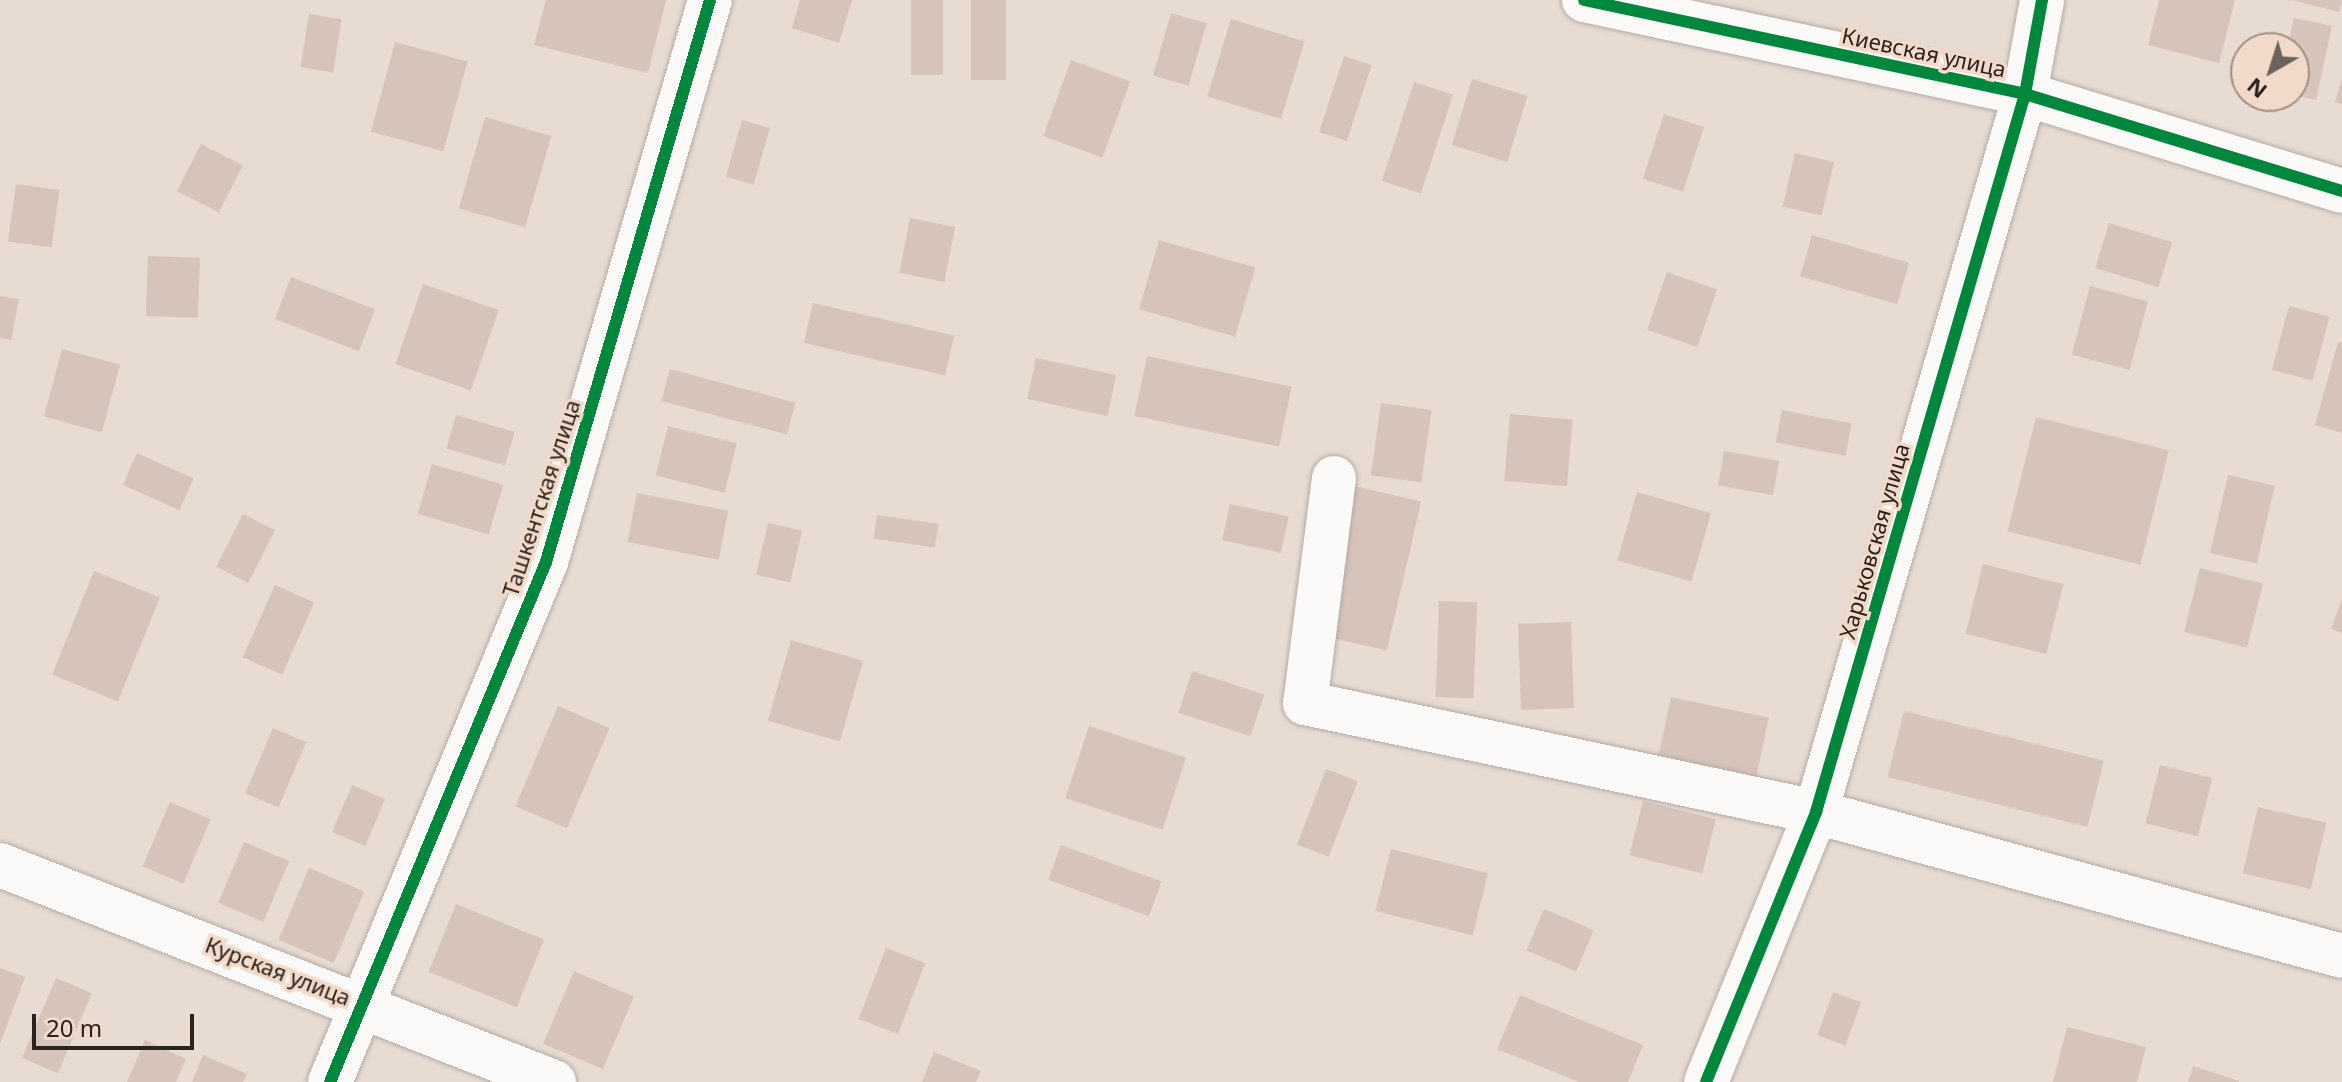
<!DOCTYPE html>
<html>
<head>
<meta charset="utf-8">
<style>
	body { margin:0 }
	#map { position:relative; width:2342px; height:1082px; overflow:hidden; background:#e8dbd2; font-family:"Noto Sans",sans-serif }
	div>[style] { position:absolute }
	.building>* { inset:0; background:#d6c4ba; transform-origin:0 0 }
	.roads { filter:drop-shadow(0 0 2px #b5aba4) drop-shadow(0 0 2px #b5aba4) }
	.minor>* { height:44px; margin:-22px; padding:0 22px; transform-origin:22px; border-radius:22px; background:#fcfaf8 }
	.cycleway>* { height:12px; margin:-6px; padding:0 6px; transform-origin:6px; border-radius:6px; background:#00873e }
	span { translate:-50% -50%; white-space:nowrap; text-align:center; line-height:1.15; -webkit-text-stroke:7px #f1dac9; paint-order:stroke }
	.street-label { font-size:22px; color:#2a221c }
	.north { position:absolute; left:2230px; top:32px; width:80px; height:80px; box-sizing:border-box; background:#f1dac9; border:2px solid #a19084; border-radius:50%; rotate:219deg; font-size:22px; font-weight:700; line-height:32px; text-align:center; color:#2a221c }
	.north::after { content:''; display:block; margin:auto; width:28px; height:36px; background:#6c635c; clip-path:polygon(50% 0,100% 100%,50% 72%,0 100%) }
	.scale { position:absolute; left:32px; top:1014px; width:162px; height:36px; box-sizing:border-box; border:4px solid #2a221c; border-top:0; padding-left:10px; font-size:24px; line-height:28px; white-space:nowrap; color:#2a221c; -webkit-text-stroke:6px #f1dac9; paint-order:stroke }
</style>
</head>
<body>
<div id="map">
	<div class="building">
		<div style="clip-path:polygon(546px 0,666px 0,648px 73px,534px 45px)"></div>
		<div style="clip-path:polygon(800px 0,852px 0,839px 43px,792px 28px)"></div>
		<div style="left:911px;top:0;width:32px;height:75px"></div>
		<div style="left:971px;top:0;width:35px;height:80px"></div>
		<div style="clip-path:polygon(2159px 0,2235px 0,2219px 63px,2148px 45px)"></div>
		<div style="clip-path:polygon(2292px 0,2342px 0,2342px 1px,2339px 12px)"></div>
		<div style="left:1171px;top:13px;width:37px;height:65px;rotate:16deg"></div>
		<div style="left:309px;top:14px;width:33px;height:54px;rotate:9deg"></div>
		<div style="clip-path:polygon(2294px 18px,2332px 26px,2316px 100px,2294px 95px,2294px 48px,2287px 48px)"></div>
		<div style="left:1231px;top:19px;width:77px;height:81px;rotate:17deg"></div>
		<div style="left:395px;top:42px;width:75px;height:93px;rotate:15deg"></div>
		<div style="left:1344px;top:56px;width:29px;height:80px;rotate:18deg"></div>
		<div style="left:1071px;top:60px;width:63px;height:81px;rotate:20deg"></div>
		<div style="clip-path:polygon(2342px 78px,2342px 104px,2335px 102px)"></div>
		<div style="left:1472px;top:79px;width:58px;height:69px;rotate:17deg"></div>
		<div style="left:1414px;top:82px;width:41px;height:104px;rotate:18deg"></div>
		<div style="left:1664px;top:114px;width:42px;height:68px;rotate:18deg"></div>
		<div style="left:485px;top:117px;width:69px;height:95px;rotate:16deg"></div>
		<div style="left:742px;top:120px;width:29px;height:59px;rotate:16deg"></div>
		<div style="left:201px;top:144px;width:47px;height:53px;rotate:27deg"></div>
		<div style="left:1795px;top:153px;width:40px;height:55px;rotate:13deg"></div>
		<div style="left:16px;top:184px;width:44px;height:58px;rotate:8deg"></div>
		<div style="left:910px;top:218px;width:46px;height:56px;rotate:11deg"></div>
		<div style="left:2109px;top:223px;width:66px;height:47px;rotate:17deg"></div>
		<div style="left:1812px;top:235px;width:101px;height:43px;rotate:16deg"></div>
		<div style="left:1159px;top:240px;width:100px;height:72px;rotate:16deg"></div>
		<div style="left:148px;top:256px;width:52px;height:60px;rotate:2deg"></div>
		<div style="left:1667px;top:272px;width:53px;height:61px;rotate:19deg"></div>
		<div style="left:291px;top:277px;width:90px;height:45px;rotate:21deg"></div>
		<div style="left:423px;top:284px;width:80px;height:85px;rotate:19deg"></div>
		<div style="left:2090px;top:286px;width:60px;height:71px;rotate:15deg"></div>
		<div style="clip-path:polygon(0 296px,19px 299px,11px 340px,0 338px)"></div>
		<div style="left:813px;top:303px;width:145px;height:41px;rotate:13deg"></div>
		<div style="left:2289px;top:306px;width:42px;height:66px;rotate:15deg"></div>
		<div style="clip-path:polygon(2338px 342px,2342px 343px,2342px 433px,2315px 425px)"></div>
		<div style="left:62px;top:349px;width:60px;height:70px;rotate:15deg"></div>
		<div style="left:1147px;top:356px;width:148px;height:61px;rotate:12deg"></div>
		<div style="left:1036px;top:358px;width:82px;height:42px;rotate:12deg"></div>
		<div style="left:670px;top:369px;width:130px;height:33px;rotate:15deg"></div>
		<div style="left:1381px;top:403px;width:51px;height:73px;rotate:8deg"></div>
		<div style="left:1782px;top:410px;width:71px;height:33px;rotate:11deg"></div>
		<div style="left:1510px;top:414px;width:63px;height:67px;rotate:5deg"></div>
		<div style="left:456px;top:415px;width:61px;height:35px;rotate:16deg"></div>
		<div style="left:2036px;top:417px;width:137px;height:118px;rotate:14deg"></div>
		<div style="left:668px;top:426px;width:71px;height:51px;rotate:14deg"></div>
		<div style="left:1724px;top:451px;width:56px;height:35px;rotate:10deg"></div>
		<div style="left:137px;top:453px;width:62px;height:35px;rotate:24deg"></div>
		<div style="left:432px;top:464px;width:74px;height:52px;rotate:16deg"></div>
		<div style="left:2228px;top:475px;width:48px;height:80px;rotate:13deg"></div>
		<div style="left:1354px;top:486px;width:69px;height:153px;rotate:13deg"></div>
		<div style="left:1637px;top:492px;width:77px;height:71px;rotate:16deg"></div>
		<div style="left:637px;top:493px;width:93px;height:50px;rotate:11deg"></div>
		<div style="left:1230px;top:504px;width:60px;height:37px;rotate:12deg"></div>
		<div style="left:243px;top:514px;width:36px;height:59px;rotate:27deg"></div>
		<div style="left:877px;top:515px;width:62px;height:24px;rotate:8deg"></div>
		<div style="left:768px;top:523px;width:35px;height:53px;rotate:13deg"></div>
		<div style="left:1983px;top:564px;width:83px;height:72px;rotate:14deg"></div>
		<div style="left:2200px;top:568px;width:65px;height:66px;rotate:14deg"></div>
		<div style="left:94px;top:571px;width:71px;height:112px;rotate:22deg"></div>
		<div style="left:275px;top:585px;width:43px;height:79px;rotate:24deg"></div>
		<div style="clip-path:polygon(2342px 599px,2342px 633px,2331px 629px)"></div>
		<div style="left:1439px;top:601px;width:38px;height:96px;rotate:2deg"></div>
		<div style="left:1571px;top:622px;width:86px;height:53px;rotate:88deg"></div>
		<div style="left:791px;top:640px;width:75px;height:84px;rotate:16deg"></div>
		<div style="left:1192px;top:671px;width:76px;height:44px;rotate:18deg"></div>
		<div style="left:1671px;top:697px;width:100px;height:60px;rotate:12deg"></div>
		<div style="left:558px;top:706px;width:56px;height:109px;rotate:23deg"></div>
		<div style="left:1904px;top:711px;width:206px;height:68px;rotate:14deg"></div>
		<div style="left:1089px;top:726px;width:102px;height:76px;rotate:18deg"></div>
		<div style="left:273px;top:728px;width:36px;height:71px;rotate:23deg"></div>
		<div style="left:2160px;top:765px;width:54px;height:60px;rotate:14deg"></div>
		<div style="left:1326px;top:769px;width:34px;height:81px;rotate:21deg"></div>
		<div style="left:352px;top:785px;width:36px;height:51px;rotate:23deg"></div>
		<div style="left:1643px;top:801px;width:75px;height:56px;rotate:14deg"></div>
		<div style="left:170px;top:802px;width:44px;height:70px;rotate:23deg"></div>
		<div style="left:2258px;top:807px;width:70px;height:68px;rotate:13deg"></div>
		<div style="left:244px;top:842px;width:49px;height:66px;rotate:23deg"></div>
		<div style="left:1061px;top:845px;width:107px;height:37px;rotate:20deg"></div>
		<div style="left:1391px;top:849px;width:100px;height:64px;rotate:14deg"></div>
		<div style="left:309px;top:868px;width:60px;height:78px;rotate:23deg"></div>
		<div style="left:456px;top:904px;width:95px;height:73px;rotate:22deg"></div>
		<div style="left:1544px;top:909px;width:54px;height:45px;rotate:23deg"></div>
		<div style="left:886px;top:948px;width:42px;height:76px;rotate:21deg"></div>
		<div style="clip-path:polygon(0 968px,25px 977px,0 1044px)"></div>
		<div style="left:574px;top:971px;width:65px;height:79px;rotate:23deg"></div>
		<div style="left:56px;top:978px;width:39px;height:87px;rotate:23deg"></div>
		<div style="left:1833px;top:992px;width:30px;height:46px;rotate:20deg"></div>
		<div style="clip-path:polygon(1520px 995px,1643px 1045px,1628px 1082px,1579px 1082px,1497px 1049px)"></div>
		<div style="clip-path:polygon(2067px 1027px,2146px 1047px,2137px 1082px,2053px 1082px)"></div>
		<div style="clip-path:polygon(145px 1040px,186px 1059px,176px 1082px,127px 1082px)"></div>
		<div style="clip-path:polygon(934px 1052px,981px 1071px,976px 1082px,922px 1082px)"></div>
		<div style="clip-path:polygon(203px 1055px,247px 1074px,243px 1082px,192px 1082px)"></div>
		<div style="clip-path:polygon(2193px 1066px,2239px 1081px,2239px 1082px,2188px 1082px)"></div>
	</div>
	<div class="roads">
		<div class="minor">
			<div style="left:1584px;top:0;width:451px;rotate:12deg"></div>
			<div style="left:2025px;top:94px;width:332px;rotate:17deg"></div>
			<div style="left:1334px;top:478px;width:227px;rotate:97.3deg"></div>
			<div style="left:1305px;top:703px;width:522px;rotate:12.04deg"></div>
			<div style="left:1816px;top:812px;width:545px;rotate:15.31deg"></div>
			<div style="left:0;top:865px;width:595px;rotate:21.39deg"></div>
			<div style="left:330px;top:1082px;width:563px;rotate:-67.44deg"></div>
			<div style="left:546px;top:562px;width:585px;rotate:-73.73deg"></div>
			<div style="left:1706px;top:1082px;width:292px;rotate:-67.8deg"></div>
			<div style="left:1816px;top:812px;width:748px;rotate:-73.77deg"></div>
			<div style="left:2025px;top:94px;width:96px;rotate:-79.7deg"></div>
		</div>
	</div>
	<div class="cycleway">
		<div style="left:1584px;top:0;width:451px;rotate:12deg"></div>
		<div style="left:2025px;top:94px;width:332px;rotate:17deg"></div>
		<div style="left:330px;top:1082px;width:563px;rotate:-67.44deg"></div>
		<div style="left:546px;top:562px;width:585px;rotate:-73.73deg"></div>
		<div style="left:1706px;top:1082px;width:292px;rotate:-67.8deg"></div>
		<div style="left:1816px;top:812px;width:748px;rotate:-73.77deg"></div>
		<div style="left:2025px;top:94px;width:96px;rotate:-79.7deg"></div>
	</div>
	<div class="street-label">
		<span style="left:1924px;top:52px;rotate:12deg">Киевская улица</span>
		<span style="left:541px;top:498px;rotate:-72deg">Ташкентская улица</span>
		<span style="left:1874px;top:541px;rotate:-74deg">Харьковская улица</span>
		<span style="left:278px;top:971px;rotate:21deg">Курская улица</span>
	</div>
	<div class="north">N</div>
	<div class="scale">20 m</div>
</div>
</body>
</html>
